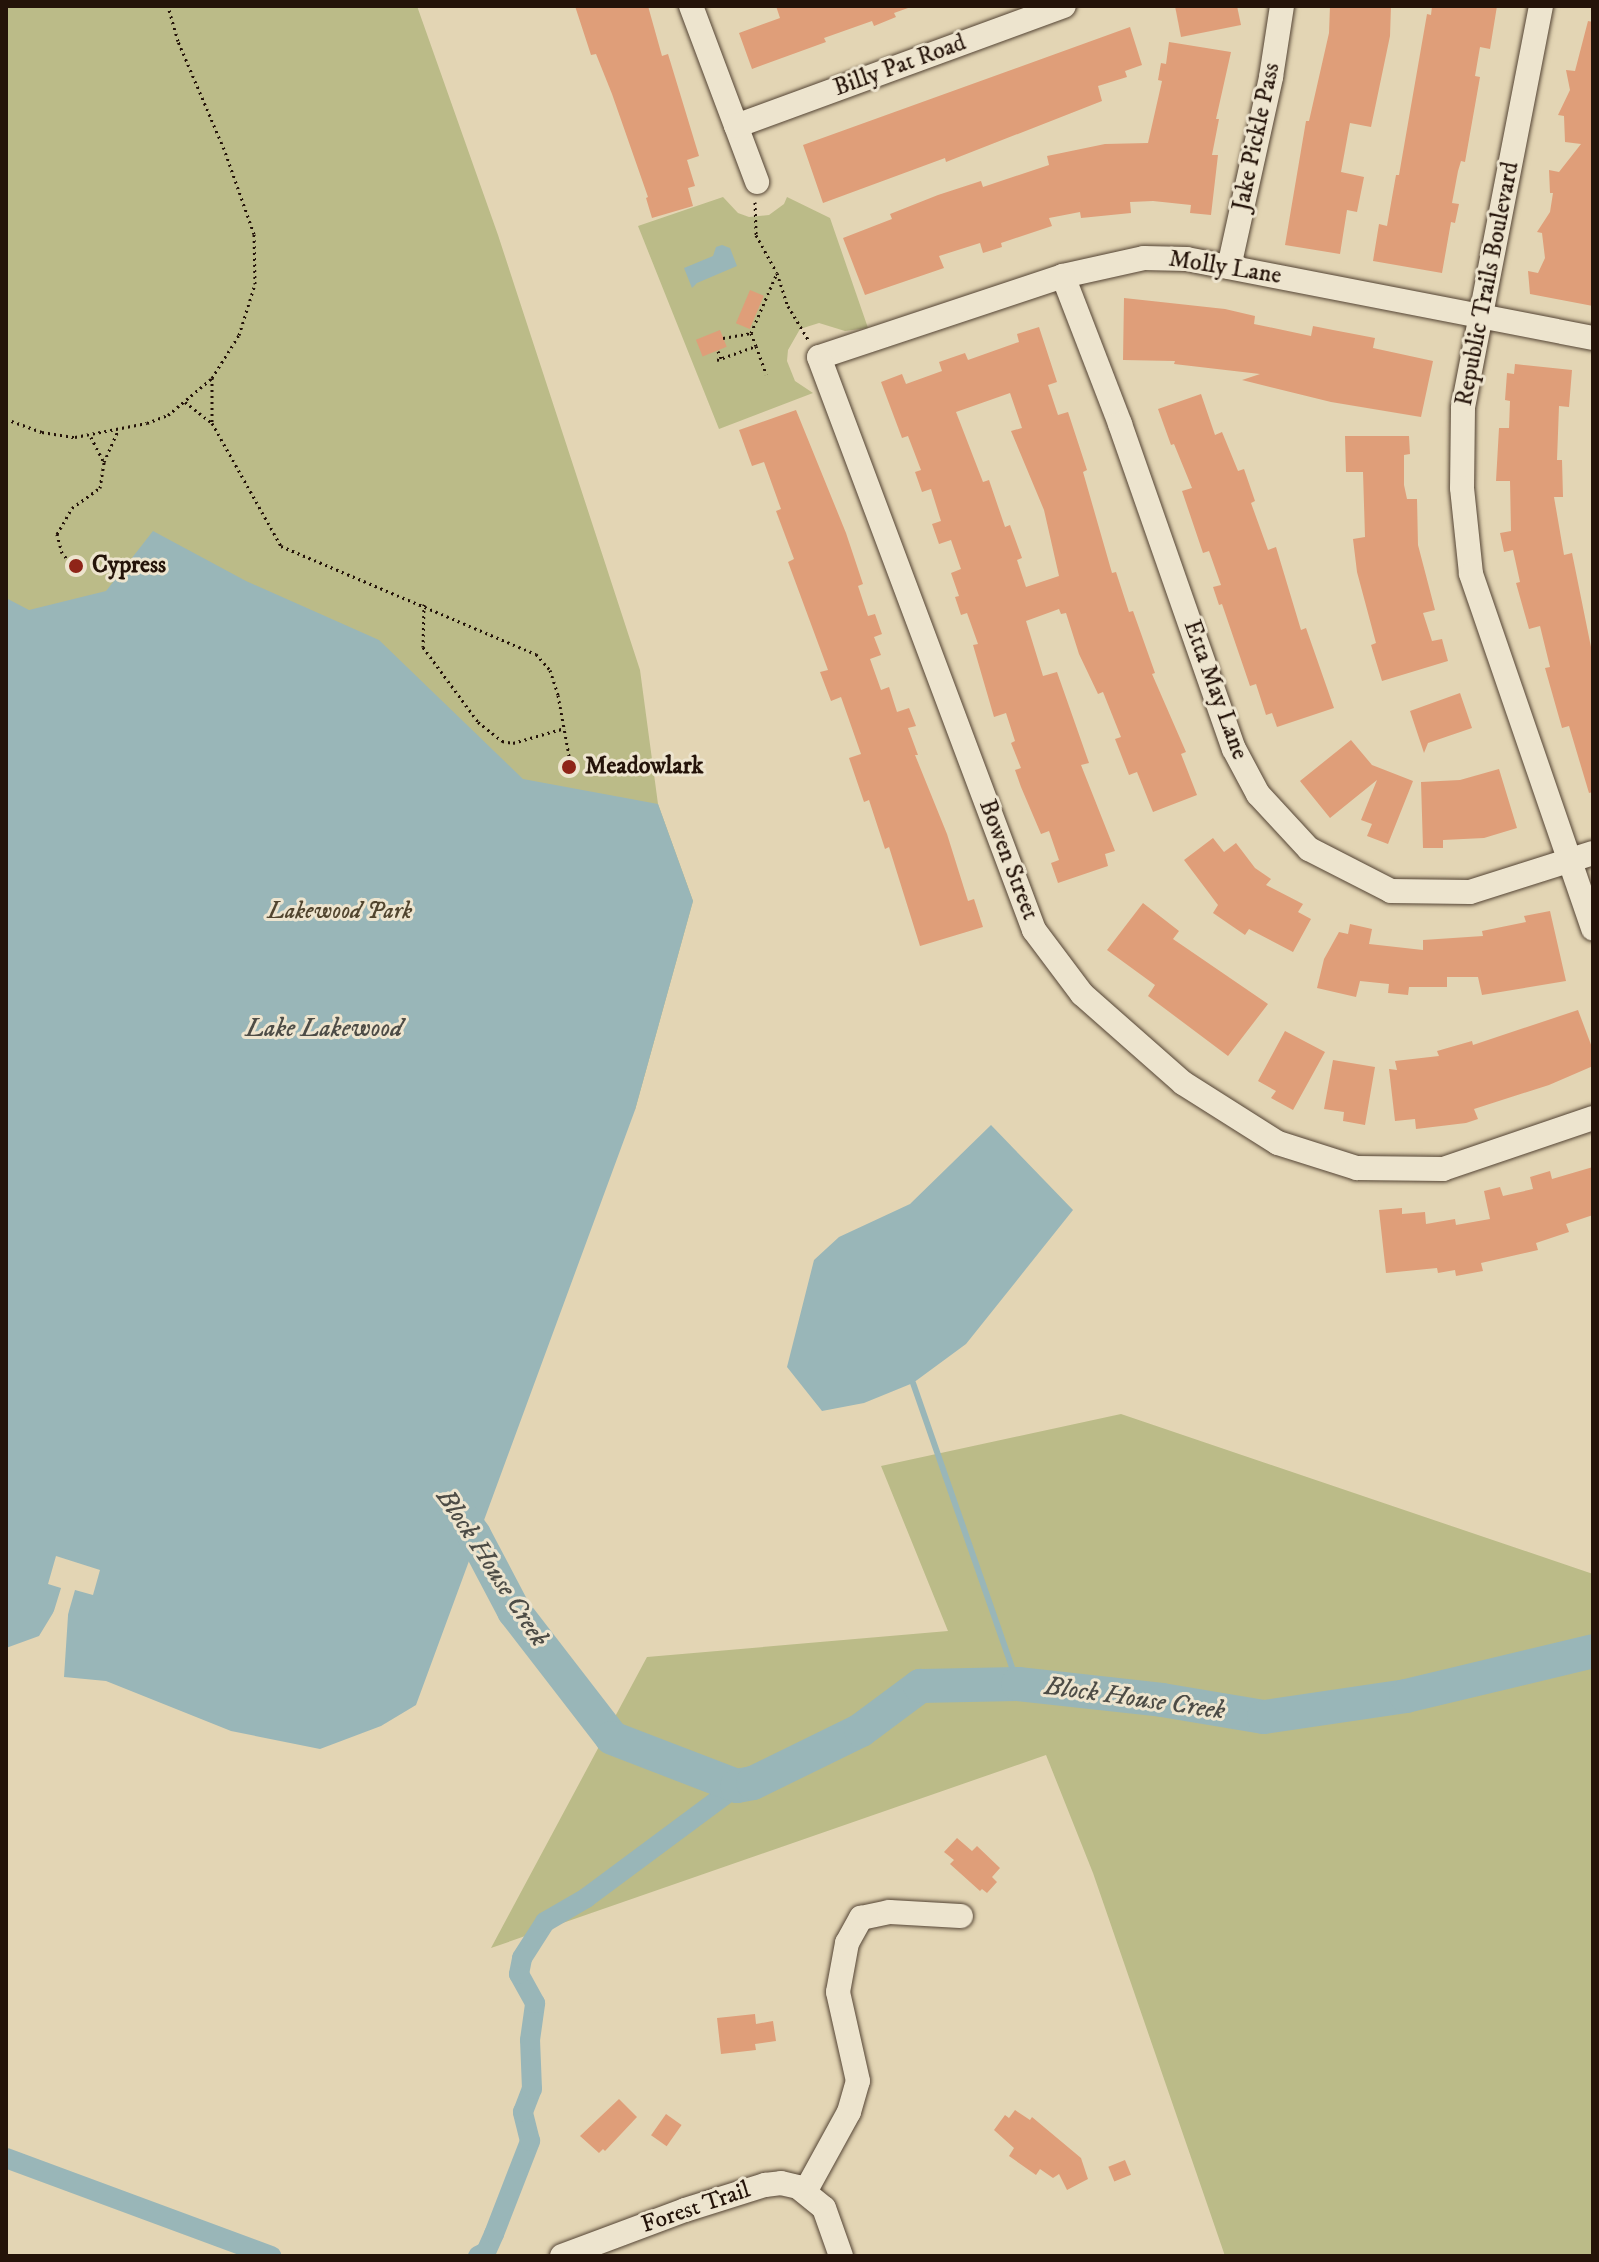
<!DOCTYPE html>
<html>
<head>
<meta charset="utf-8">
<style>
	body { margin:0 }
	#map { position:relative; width:1599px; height:2262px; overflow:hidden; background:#e3d5b4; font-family:"IM FELL DW Pica",serif }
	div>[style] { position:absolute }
	.green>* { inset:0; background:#bb8 }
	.water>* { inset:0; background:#99b6b8 }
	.pier>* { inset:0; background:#e3d5b4 }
	.stream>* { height:6px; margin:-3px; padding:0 3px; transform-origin:3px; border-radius:3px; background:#99b6b8 }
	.canal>* { height:20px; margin:-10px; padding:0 10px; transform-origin:10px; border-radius:10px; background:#99b6b8 }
	.river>* { height:34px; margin:-17px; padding:0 17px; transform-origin:17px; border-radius:17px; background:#99b6b8 }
	.building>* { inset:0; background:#df9e79; transform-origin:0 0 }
	.path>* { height:3px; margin-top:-1.5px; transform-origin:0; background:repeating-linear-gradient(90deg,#241309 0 2px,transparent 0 6px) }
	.roads { filter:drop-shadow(0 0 2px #544434) drop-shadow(0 0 2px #544434) }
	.minor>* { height:24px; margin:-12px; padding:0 12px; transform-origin:12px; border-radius:12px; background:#ede4ce }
	.dots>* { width:22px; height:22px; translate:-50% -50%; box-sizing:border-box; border:4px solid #ede4ce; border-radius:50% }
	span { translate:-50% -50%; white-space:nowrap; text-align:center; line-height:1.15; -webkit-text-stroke:6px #ede4ce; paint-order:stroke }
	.street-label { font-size:24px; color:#241309 }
	.poi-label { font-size:24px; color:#241309; font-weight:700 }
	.left { translate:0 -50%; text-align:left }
	.park-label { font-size:24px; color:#51452f; font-style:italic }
	.water-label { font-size:26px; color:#4d4c46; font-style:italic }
	.frame { position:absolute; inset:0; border:8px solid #241309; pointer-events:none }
</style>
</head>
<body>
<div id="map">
	<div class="green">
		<div style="clip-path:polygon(6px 6px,417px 6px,498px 235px,640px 670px,658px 804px,693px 901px,635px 1110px,6px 1176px)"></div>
		<div style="clip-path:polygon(723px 197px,738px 213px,749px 217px,769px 215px,784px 204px,787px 197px,830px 218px,868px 328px,845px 331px,819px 323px,800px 329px,788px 350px,787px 361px,795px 381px,813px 393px,719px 429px,638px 226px)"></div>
		<div style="clip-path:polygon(1121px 1414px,1593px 1574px,1593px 2256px,1225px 2256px,1093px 1873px,1046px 1755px,491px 1948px,647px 1657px,948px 1631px,881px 1466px)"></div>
	</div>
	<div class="water">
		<div style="clip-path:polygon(722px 245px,730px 248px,737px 266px,697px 283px,692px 288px,684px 268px,713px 256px,716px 247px)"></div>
		<div style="clip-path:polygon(153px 531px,246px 581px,379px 640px,523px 779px,658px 804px,693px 901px,635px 1110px,416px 1705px,381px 1726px,320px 1749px,231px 1731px,106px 1681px,64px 1677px,70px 1585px,39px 1636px,6px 1648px,6px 598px,29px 610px,106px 591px)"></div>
		<div style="clip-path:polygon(991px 1125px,1073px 1210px,966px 1344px,913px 1383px,864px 1403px,822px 1411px,787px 1367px,814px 1260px,839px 1237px,910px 1204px)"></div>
	</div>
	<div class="pier">
		<div style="clip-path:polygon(56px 1556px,100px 1570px,93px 1595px,75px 1590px,64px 1628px,66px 1599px,49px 1627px,61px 1588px,48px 1584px)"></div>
	</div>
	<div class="stream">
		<div style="left:913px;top:1383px;width:319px;rotate:70.8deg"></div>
	</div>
	<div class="canal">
		<div style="left:6px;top:2158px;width:283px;rotate:20.3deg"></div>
		<div style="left:478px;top:2256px;width:9px;rotate:-27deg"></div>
		<div style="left:486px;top:2252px;width:20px;rotate:-66deg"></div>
		<div style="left:494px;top:2234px;width:100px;rotate:-68.8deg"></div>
		<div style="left:530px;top:2141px;width:30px;rotate:-104deg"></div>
		<div style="left:523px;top:2112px;width:25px;rotate:-69deg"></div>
		<div style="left:532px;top:2089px;width:49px;rotate:-92.3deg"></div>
		<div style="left:530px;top:2040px;width:37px;rotate:-82deg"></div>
		<div style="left:535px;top:2003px;width:33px;rotate:-119deg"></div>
		<div style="left:519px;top:1974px;width:16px;rotate:-79deg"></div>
		<div style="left:522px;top:1958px;width:43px;rotate:-57.4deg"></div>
		<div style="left:545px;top:1922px;width:48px;rotate:-30.3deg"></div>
		<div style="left:586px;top:1898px;width:188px;rotate:-36.6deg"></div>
	</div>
	<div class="river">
		<div style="left:453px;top:1505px;width:37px;rotate:55deg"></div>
		<div style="left:474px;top:1535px;width:86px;rotate:62.2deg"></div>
		<div style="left:514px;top:1611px;width:160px;rotate:52.3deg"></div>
		<div style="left:612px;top:1738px;width:134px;rotate:21deg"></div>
		<div style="left:737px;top:1786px;width:16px;rotate:-11deg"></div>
		<div style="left:753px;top:1783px;width:120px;rotate:-26.1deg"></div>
		<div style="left:861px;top:1730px;width:74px;rotate:-36.7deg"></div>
		<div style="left:920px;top:1686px;width:98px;rotate:-1.2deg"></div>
		<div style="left:1018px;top:1684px;width:145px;rotate:6.3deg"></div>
		<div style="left:1162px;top:1700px;width:103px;rotate:9.5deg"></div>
		<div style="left:1264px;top:1717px;width:144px;rotate:-8.4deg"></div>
		<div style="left:1406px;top:1696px;width:192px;rotate:-13.5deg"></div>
	</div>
	<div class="building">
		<div style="clip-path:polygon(575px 6px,648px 6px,662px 56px,668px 54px,699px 156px,687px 160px,695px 186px,688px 188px,693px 206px,652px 218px,646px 198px,648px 197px,612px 94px,596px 54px,591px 55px)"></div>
		<div style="clip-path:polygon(776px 6px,907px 6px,908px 8px,894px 13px,896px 17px,874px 26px,872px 21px,824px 38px,826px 42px,752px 69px,739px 33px,780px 18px)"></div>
		<div style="clip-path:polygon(1175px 6px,1237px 6px,1241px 25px,1181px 37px)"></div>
		<div style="clip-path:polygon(1330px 6px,1391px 6px,1390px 36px,1371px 127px,1350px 123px,1341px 172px,1364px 177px,1357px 212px,1347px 210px,1340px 254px,1285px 245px,1306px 121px,1309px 121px,1329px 33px)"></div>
		<div style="clip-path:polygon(1432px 6px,1497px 6px,1490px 49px,1480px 47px,1475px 76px,1480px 77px,1465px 162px,1461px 161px,1458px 171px,1452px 203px,1459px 204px,1455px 223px,1451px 222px,1442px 273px,1373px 261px,1379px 224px,1387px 226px,1396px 175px,1399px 175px,1427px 14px,1431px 15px)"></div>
		<div style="clip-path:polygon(1588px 21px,1593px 22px,1593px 306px,1530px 294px,1528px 271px,1538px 273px,1545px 258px,1542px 233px,1537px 232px,1550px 212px,1553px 193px,1550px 193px,1549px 170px,1559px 172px,1581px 144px,1565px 142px,1564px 116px,1558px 115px,1570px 90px,1566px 70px,1575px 71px)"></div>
		<div style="clip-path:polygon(1130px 27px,1142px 65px,1125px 71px,1127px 77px,1098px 86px,1102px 101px,946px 162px,945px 158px,823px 203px,803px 145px)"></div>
		<div style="clip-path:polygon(1169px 42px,1231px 52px,1216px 119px,1219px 119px,1212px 155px,1218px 155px,1211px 215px,1190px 213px,1191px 205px,1153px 201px,1130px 202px,1131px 213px,1081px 218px,1080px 212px,1049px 218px,1052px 226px,1001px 243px,1002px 247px,983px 253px,980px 243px,939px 256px,944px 268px,865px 295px,843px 238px,892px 219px,890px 214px,938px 195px,981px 181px,983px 187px,1049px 165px,1047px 156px,1105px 144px,1148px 143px,1162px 81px,1158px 80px,1161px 63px,1166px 64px)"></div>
		<div style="left:750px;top:290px;width:15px;height:36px;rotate:23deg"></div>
		<div style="clip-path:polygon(1124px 298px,1225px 309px,1255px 316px,1254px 324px,1311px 336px,1313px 326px,1333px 330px,1375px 338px,1373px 348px,1433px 361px,1421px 417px,1331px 402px,1242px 380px,1260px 374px,1174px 364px,1175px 361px,1123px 360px)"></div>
		<div style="clip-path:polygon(evenodd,1039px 327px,1057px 382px,1048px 385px,1058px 415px,1068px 412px,1087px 470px,1083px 472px,1112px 573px,1116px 572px,1129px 612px,1133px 611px,1155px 673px,1152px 674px,1186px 752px,1181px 754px,1197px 795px,1153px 812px,1137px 772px,1129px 775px,1115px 739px,1121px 737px,1103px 692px,1098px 694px,1079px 654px,1066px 613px,1061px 614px,1059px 609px,1026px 621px,1043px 676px,1057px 672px,1089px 763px,1081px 765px,1115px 851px,1105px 854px,1108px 866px,1058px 883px,1051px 863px,1059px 860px,1049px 831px,1041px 834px,1021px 787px,1015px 770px,1021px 768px,1011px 743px,1015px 741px,1006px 713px,994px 717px,973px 645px,978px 644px,967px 613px,961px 615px,955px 597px,959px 596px,951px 573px,961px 569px,951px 540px,939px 544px,932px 524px,941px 521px,931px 489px,922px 492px,915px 472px,921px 470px,908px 436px,902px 438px,881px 382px,902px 374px,906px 384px,942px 371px,939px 362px,965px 353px,968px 360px,1019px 342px,1017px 334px,1039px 327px,1010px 393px,1022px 428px,1011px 431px,1044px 510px,1059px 576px,1026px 587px,1017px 560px,1022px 558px,1010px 525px,1005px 527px,989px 480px,983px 482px,956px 412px,1010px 393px)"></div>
		<div style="left:720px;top:330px;width:18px;height:26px;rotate:68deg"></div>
		<div style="clip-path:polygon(1515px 364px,1572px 370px,1569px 407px,1559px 406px,1557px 460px,1562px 460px,1563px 497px,1554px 497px,1564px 555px,1572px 553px,1593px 657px,1593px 792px,1589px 793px,1569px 726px,1562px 728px,1545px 668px,1550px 667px,1540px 626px,1529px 629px,1516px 583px,1520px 582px,1513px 550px,1504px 552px,1500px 533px,1511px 531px,1510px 481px,1496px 481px,1499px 428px,1509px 428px,1510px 401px,1505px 400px,1507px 373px,1514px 374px)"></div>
		<div style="clip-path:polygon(1201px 394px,1215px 435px,1222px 432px,1238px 471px,1244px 469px,1255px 501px,1251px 503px,1268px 550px,1276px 547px,1301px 630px,1306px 628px,1334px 708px,1277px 727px,1272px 713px,1266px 715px,1256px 684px,1250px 686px,1222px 604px,1219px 605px,1213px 587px,1221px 585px,1209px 551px,1203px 553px,1182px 491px,1192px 488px,1174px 444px,1171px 445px,1158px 409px)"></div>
		<div style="clip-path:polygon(796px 410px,846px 533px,863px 584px,858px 586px,868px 616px,875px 614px,882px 634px,874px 637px,881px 655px,870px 659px,881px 690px,889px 687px,897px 712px,909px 708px,916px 726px,908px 728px,918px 755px,915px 755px,947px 834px,968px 901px,974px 899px,983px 927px,920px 946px,889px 847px,885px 849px,869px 800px,864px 802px,849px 758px,861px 754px,841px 697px,831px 701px,820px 672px,828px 670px,788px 562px,794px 559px,776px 511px,781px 509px,764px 462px,752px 466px,739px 430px)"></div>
		<div style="clip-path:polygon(1345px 436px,1409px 436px,1410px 454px,1404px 455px,1404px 485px,1407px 499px,1417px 499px,1418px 545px,1435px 610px,1423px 613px,1432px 641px,1442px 639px,1448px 661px,1382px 681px,1371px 645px,1376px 643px,1357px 572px,1353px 539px,1365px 537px,1363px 472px,1346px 472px)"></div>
		<div style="clip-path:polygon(1460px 693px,1472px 728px,1428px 743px,1424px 753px,1410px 711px)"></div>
		<div style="clip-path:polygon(1351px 740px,1372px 765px,1413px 781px,1388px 844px,1367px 836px,1372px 824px,1361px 820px,1377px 780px,1330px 818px,1300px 781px)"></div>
		<div style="clip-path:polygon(1499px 769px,1517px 828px,1484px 838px,1443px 840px,1443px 848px,1423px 848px,1421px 782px,1460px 780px)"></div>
		<div style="clip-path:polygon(1213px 838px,1224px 852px,1236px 843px,1255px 868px,1271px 879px,1266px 885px,1303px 904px,1298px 912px,1311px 919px,1293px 952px,1249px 929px,1245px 935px,1213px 913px,1218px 905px,1184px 860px)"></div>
		<div style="clip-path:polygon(1143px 903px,1179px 931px,1173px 939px,1268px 1004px,1228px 1056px,1148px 996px,1155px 985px,1107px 950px)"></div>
		<div style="clip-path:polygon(1550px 911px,1566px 981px,1482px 995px,1478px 977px,1447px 977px,1447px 987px,1409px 987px,1408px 995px,1388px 993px,1389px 984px,1360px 981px,1356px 997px,1317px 988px,1324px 959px,1339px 932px,1348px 934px,1350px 924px,1372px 929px,1369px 944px,1423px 950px,1423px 940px,1483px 936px,1482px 931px,1526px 922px,1524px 916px)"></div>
		<div style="clip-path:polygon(1578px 1010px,1593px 1050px,1593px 1066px,1549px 1085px,1474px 1109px,1478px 1119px,1466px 1123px,1416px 1129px,1415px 1119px,1395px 1121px,1389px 1069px,1397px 1070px,1395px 1061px,1439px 1056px,1437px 1051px,1472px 1041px,1473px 1045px)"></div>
		<div style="clip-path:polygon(1285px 1031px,1325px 1052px,1293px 1110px,1271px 1098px,1276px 1091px,1258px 1081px)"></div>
		<div style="clip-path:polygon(1333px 1060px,1375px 1067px,1365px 1125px,1343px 1121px,1344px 1112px,1324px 1109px)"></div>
		<div style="clip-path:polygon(1593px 1167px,1593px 1215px,1566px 1224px,1569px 1232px,1536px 1243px,1538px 1250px,1481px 1263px,1483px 1271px,1456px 1276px,1455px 1270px,1438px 1273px,1437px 1268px,1386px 1273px,1379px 1210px,1402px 1208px,1402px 1214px,1425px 1212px,1426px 1224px,1455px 1219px,1456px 1225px,1490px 1219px,1484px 1191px,1500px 1187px,1503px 1196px,1533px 1189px,1530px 1177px,1550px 1171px,1552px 1179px)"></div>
		<div style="clip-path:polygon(957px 1838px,972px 1851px,977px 1846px,1000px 1868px,992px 1877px,997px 1882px,987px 1893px,982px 1889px,980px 1891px,950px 1864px,954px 1860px,944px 1852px)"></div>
		<div style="clip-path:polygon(755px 2014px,756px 2024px,773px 2021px,776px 2041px,755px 2044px,756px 2050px,721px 2054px,717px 2018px)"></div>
		<div style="clip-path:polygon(619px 2099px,637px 2117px,605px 2151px,603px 2149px,599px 2153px,580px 2136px)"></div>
		<div style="clip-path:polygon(1015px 2110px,1030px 2120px,1032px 2117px,1081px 2158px,1088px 2179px,1067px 2190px,1059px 2174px,1053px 2178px,1040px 2169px,1036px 2175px,1009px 2156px,1014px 2148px,994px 2130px,1005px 2115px,1009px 2118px)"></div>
		<div style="left:666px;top:2114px;width:19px;height:26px;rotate:35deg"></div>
		<div style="left:1125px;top:2160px;width:16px;height:18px;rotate:68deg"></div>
	</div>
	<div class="path">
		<div style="left:755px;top:202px;width:33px;rotate:88deg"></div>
		<div style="left:756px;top:235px;width:43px;rotate:61.1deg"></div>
		<div style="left:777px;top:273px;width:35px;rotate:72deg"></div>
		<div style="left:788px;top:306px;width:41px;rotate:59deg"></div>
		<div style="left:723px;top:338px;width:28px;rotate:-10deg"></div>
		<div style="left:756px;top:346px;width:30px;rotate:70deg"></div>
		<div style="left:718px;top:351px;width:8px;rotate:67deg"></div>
		<div style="left:717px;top:360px;width:41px;rotate:-19.7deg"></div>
		<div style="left:756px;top:346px;width:14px;rotate:-111deg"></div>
		<div style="left:751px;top:333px;width:65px;rotate:-66.6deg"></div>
		<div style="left:212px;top:378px;width:45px;rotate:90deg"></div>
		<div style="left:185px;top:402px;width:34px;rotate:38deg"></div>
		<div style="left:212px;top:423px;width:141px;rotate:60.7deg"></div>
		<div style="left:281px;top:546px;width:277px;rotate:23deg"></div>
		<div style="left:536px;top:654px;width:21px;rotate:49deg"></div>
		<div style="left:550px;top:670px;width:26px;rotate:72deg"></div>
		<div style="left:558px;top:695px;width:67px;rotate:79.7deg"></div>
		<div style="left:6px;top:419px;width:38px;rotate:20deg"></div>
		<div style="left:42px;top:432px;width:33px;rotate:9deg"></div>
		<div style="left:75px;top:437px;width:73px;rotate:-11deg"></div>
		<div style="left:147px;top:423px;width:22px;rotate:-21deg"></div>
		<div style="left:168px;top:415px;width:57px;rotate:-40.1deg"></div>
		<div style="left:212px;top:378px;width:51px;rotate:-57.9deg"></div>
		<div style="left:239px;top:335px;width:53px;rotate:-72.6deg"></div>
		<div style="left:255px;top:284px;width:50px;rotate:-91.1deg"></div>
		<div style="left:254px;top:234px;width:90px;rotate:-109.4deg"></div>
		<div style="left:224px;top:149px;width:117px;rotate:-113.1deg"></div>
		<div style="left:178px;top:41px;width:36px;rotate:-106deg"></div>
		<div style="left:91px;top:437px;width:28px;rotate:63deg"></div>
		<div style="left:70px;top:562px;width:12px;rotate:-132deg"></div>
		<div style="left:62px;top:553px;width:20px;rotate:-105deg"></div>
		<div style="left:57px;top:534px;width:30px;rotate:-60deg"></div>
		<div style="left:72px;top:508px;width:34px;rotate:-36deg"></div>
		<div style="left:100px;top:488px;width:26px;rotate:-81deg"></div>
		<div style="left:104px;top:462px;width:34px;rotate:-66deg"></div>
		<div style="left:424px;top:604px;width:43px;rotate:91.3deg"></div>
		<div style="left:423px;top:647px;width:93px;rotate:53.7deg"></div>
		<div style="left:478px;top:722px;width:31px;rotate:38deg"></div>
		<div style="left:502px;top:741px;width:11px;rotate:10deg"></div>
		<div style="left:513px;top:743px;width:54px;rotate:-16.1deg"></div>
	</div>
	<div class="roads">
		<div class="minor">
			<div style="left:691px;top:6px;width:188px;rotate:69.4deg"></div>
			<div style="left:1541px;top:6px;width:409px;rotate:101deg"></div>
			<div style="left:1463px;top:408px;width:80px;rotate:90.7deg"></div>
			<div style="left:1462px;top:488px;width:86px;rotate:84deg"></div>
			<div style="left:1471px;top:574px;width:375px;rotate:71deg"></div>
			<div style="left:736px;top:126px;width:349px;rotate:-20.1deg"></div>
			<div style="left:1229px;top:267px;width:195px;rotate:-77.5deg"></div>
			<div style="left:1271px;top:77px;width:72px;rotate:-81.2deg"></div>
			<div style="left:1063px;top:276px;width:159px;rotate:68.9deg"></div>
			<div style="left:1120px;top:424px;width:344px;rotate:70.7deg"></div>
			<div style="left:1234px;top:749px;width:51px;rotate:61.9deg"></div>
			<div style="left:1258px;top:794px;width:75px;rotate:47.2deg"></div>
			<div style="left:1309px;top:849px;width:92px;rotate:27.1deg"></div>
			<div style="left:1391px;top:891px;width:79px;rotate:0.7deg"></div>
			<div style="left:1470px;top:892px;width:129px;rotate:-17.6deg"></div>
			<div style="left:1593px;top:338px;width:414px;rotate:-169deg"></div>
			<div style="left:1187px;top:259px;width:43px;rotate:-178.7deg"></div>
			<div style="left:1144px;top:258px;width:83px;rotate:167.5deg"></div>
			<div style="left:1063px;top:276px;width:257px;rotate:161.6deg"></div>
			<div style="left:819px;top:357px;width:612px;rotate:69.43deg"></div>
			<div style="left:1034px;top:930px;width:80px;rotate:53.1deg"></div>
			<div style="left:1082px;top:994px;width:135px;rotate:41.4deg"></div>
			<div style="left:1183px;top:1083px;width:112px;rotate:32.3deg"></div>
			<div style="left:1278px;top:1143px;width:83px;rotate:17.6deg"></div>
			<div style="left:1357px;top:1168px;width:86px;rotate:0.7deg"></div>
			<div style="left:1443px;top:1169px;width:158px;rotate:-18.8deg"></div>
			<div style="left:805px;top:2192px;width:91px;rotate:-61.2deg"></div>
			<div style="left:849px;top:2112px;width:32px;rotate:-74deg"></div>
			<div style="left:858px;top:2081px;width:91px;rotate:-102.7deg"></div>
			<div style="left:838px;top:1992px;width:50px;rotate:-79.6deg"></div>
			<div style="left:847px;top:1943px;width:29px;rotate:-61deg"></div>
			<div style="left:861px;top:1918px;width:29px;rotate:-12deg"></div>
			<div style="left:889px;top:1912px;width:72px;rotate:3.2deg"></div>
			<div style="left:562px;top:2256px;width:131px;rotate:-20.5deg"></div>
			<div style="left:685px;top:2210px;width:84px;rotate:-17.4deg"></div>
			<div style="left:765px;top:2185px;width:16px;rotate:-7deg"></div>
			<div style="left:781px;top:2183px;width:17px;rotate:13deg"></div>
			<div style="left:798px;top:2187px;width:33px;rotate:39deg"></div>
			<div style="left:824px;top:2208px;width:51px;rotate:70.5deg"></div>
		</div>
	</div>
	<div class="dots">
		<div style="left:76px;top:566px;background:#8f2418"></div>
		<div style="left:569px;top:767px;background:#8f2418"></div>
	</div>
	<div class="street-label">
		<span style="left:900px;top:66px;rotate:-20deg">Billy Pat Road</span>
		<span style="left:1257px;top:137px;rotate:-78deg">Jake Pickle Pass</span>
		<span style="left:1225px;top:268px;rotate:9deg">Molly Lane</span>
		<span style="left:1488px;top:284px;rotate:-79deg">Republic Trails Boulevard</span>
		<span style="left:1215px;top:690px;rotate:70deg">Etta May Lane</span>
		<span style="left:1008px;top:860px;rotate:69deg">Bowen Street</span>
		<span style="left:696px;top:2208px;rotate:-19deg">Forest Trail</span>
	</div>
	<div class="poi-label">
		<span class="left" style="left:92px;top:566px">Cypress</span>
		<span class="left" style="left:585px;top:767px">Meadowlark</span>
	</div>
	<div class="park-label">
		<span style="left:340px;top:912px">Lakewood Park</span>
	</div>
	<div class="water-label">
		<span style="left:324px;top:1029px">Lake Lakewood</span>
		<span style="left:492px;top:1568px;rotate:57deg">Block House Creek</span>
		<span style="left:1135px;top:1699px;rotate:8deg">Block House Creek</span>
	</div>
	<div class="frame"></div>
</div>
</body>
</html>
